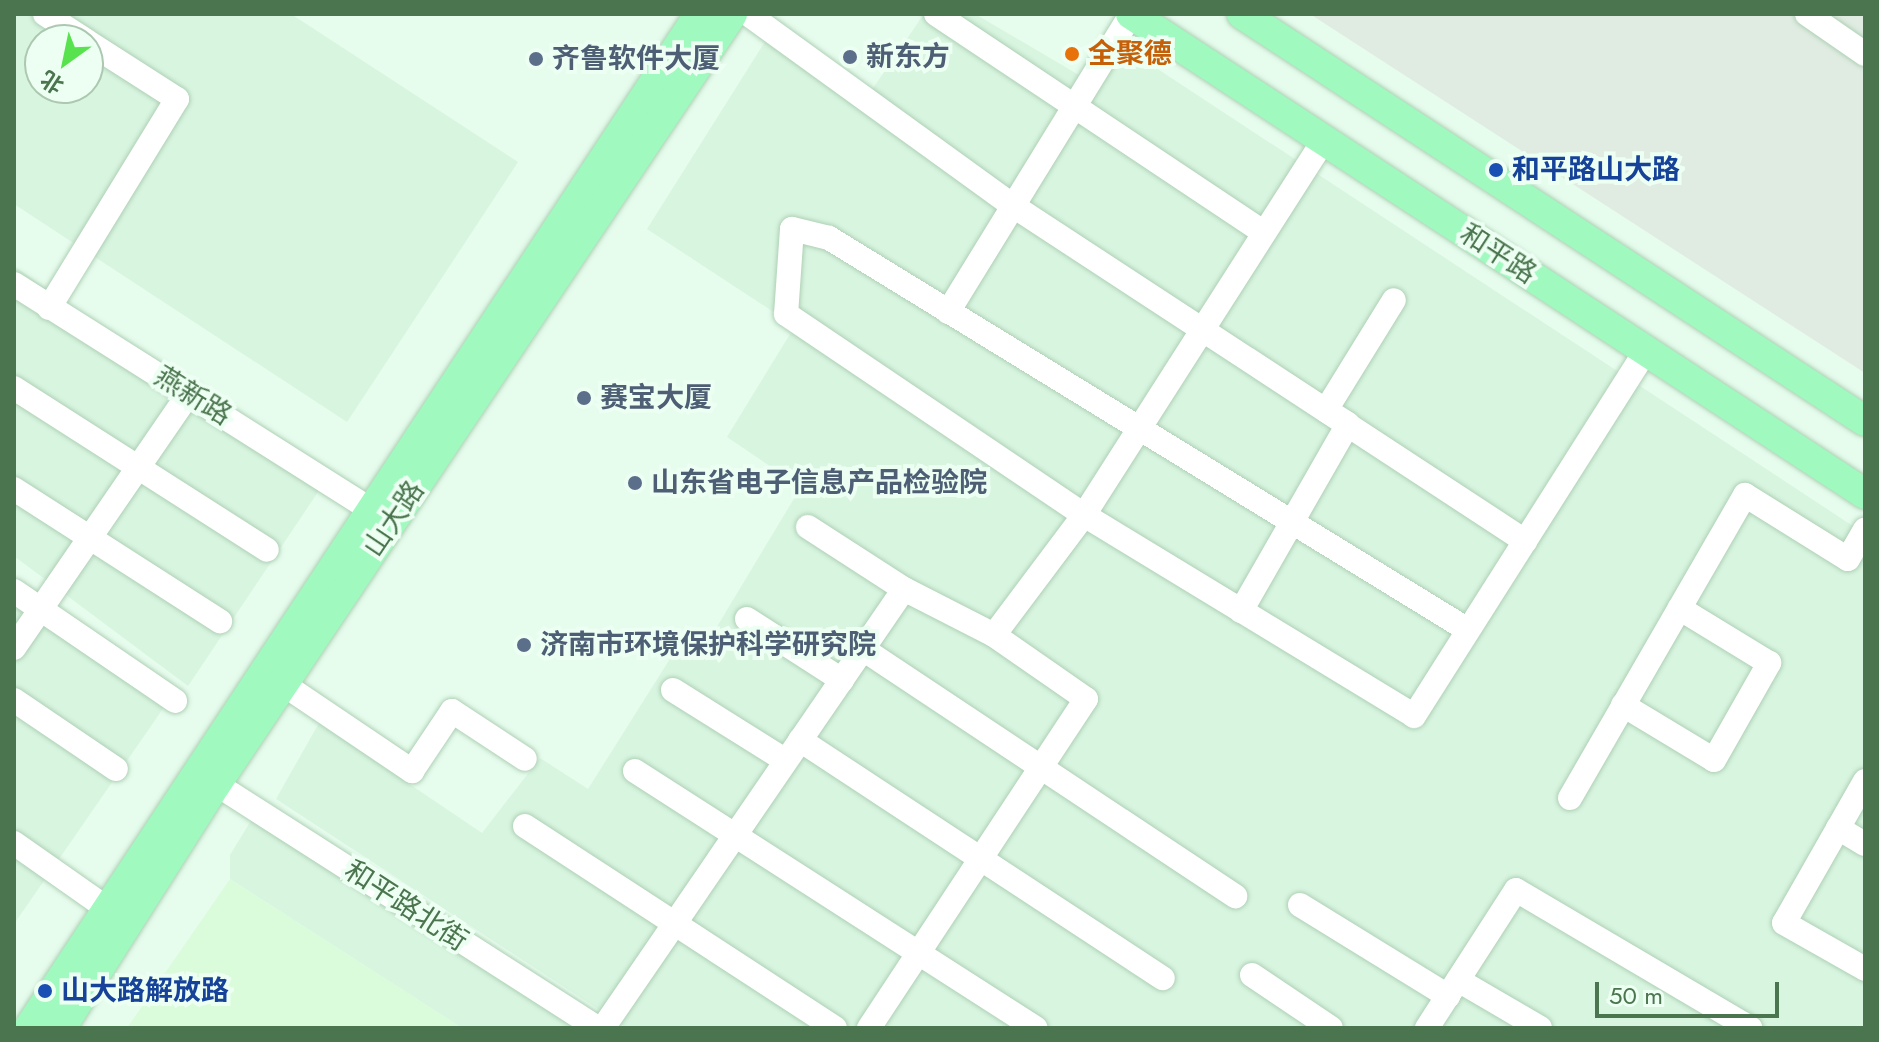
<!DOCTYPE html>
<html>
<head>
<meta charset="utf-8">
<style>
	body { margin:0 }
	#map { position:relative; width:1879px; height:1042px; overflow:hidden; background:#e6fced; font-family:Jost,"Noto Sans SC",sans-serif }
	div>[style] { position:absolute }
	.residential>* { inset:0; background:#d8f5e0 }
	.commercial>* { inset:0; background:#dafcdb }
	.industrial>* { inset:0; background:#e0ece2 }
	.roads { filter:drop-shadow(0 0 2px #afd0b5) drop-shadow(0 0 2px #afd0b5) }
	.minor>* { height:24px; margin:-12px; padding:0 12px; transform-origin:12px; border-radius:12px; background:#fff }
	.major>* { height:30px; margin:-15px; padding:0 15px; transform-origin:15px; border-radius:15px; background:#a0f9be }
	.dots>* { width:22px; height:22px; translate:-50% -50%; box-sizing:border-box; border:4px solid #ecfff2; border-radius:50% }
	span { translate:-50% -50%; white-space:nowrap; text-align:center; line-height:1.15; -webkit-text-stroke:8px #ecfff2; paint-order:stroke }
	.food-label { font-size:28px; color:#c56008; font-weight:700 }
	.left { translate:0 -50%; text-align:left }
	.service-label { font-size:28px; color:#4e5e75; font-weight:700 }
	.transit-label { font-size:28px; color:#164399; font-weight:700 }
	.street-label { font-size:28px; color:#4b754e }
	.frame { position:absolute; inset:0; border:16px solid #4b754e; pointer-events:none }
	.north { position:absolute; left:24px; top:24px; width:80px; height:80px; box-sizing:border-box; background:#ecfff2; border:2px solid #acc8b0; border-radius:50%; rotate:213deg; font-size:22px; font-weight:700; line-height:32px; text-align:center; color:#4b754e }
	.north::after { content:''; display:block; margin:auto; width:28px; height:36px; background:#58e34e; clip-path:polygon(50% 0,100% 100%,50% 72%,0 100%) }
	.scale { position:absolute; left:1595px; top:982px; width:184px; height:36px; box-sizing:border-box; border:4px solid #4b754e; border-top:0; padding-left:10px; font-size:24px; line-height:28px; white-space:nowrap; color:#4b754e; -webkit-text-stroke:6px #ecfff2; paint-order:stroke }
</style>
</head>
<body>
<div id="map">
	<div class="residential">
		<div style="clip-path:polygon(evenodd,14px 14px,291px 14px,518px 162px,347px 422px,14px 204px,14px 14px,40px 40px,88px 40px,88px 88px,40px 88px,40px 40px)"></div>
		<div style="clip-path:polygon(924px 14px,975px 14px,1084px 78px,1112px 39px,1865px 534px,1865px 1028px,627px 1028px,276px 799px,319px 723px,482px 833px,540px 758px,588px 789px,690px 627px,712px 635px,801px 487px,727px 437px,795px 326px,647px 229px,773px 29px,871px 91px)"></div>
		<div style="clip-path:polygon(14px 266px,322px 486px,188px 686px,14px 556px)"></div>
		<div style="clip-path:polygon(14px 590px,171px 697px,14px 924px)"></div>
		<div style="clip-path:polygon(252px 819px,578px 1028px,462px 1028px,230px 879px,230px 855px)"></div>
	</div>
	<div class="commercial">
		<div style="clip-path:polygon(230px 879px,462px 1028px,127px 1028px)"></div>
	</div>
	<div class="industrial">
		<div style="clip-path:polygon(1310px 14px,1865px 14px,1865px 373px)"></div>
	</div>
	<div class="roads">
		<div class="minor">
			<div style="left:45px;top:14px;width:48px;rotate:33deg"></div>
			<div style="left:748px;top:14px;width:329px;rotate:35.9deg"></div>
			<div style="left:1015px;top:207px;width:610px;rotate:33.22deg"></div>
			<div style="left:936px;top:14px;width:393px;rotate:33.7deg"></div>
			<div style="left:1807px;top:14px;width:70px;rotate:34.6deg"></div>
			<div style="left:14px;top:284px;width:423px;rotate:32.3deg"></div>
			<div style="left:49px;top:308px;width:245px;rotate:-58.5deg"></div>
			<div style="left:177px;top:99px;width:106px;rotate:-147.4deg"></div>
			<div style="left:948px;top:312px;width:350px;rotate:-58.4deg"></div>
			<div style="left:14px;top:388px;width:300px;rotate:32.6deg"></div>
			<div style="left:14px;top:489px;width:245px;rotate:32.7deg"></div>
			<div style="left:808px;top:527px;width:114px;rotate:32.9deg"></div>
			<div style="left:14px;top:591px;width:195px;rotate:34.3deg"></div>
			<div style="left:1241px;top:611px;width:215px;rotate:-60.2deg"></div>
			<div style="left:1348px;top:424px;width:26px;rotate:-148deg"></div>
			<div style="left:1326px;top:410px;width:129px;rotate:-58.3deg"></div>
			<div style="left:747px;top:619px;width:113px;rotate:32.7deg"></div>
			<div style="left:1468px;top:630px;width:750px;rotate:-148.47deg"></div>
			<div style="left:829px;top:238px;width:38px;rotate:-166deg"></div>
			<div style="left:792px;top:229px;width:85px;rotate:94deg"></div>
			<div style="left:786px;top:314px;width:359px;rotate:34deg"></div>
			<div style="left:1084px;top:515px;width:386px;rotate:31.3deg"></div>
			<div style="left:1414px;top:716px;width:432px;rotate:-57.6deg"></div>
			<div style="left:14px;top:648px;width:309px;rotate:-55.5deg"></div>
			<div style="left:863px;top:649px;width:447px;rotate:33.6deg"></div>
			<div style="left:283px;top:684px;width:156px;rotate:34deg"></div>
			<div style="left:412px;top:771px;width:72px;rotate:-56.3deg"></div>
			<div style="left:452px;top:711px;width:87px;rotate:33.3deg"></div>
			<div style="left:673px;top:690px;width:133px;rotate:32.1deg"></div>
			<div style="left:14px;top:700px;width:123px;rotate:34.1deg"></div>
			<div style="left:1623px;top:705px;width:106px;rotate:31.1deg"></div>
			<div style="left:1714px;top:760px;width:112px;rotate:-60.4deg"></div>
			<div style="left:1769px;top:663px;width:105px;rotate:-148.6deg"></div>
			<div style="left:800px;top:740px;width:434px;rotate:33.3deg"></div>
			<div style="left:635px;top:771px;width:476px;rotate:32.7deg"></div>
			<div style="left:1865px;top:781px;width:163px;rotate:119.7deg"></div>
			<div style="left:1784px;top:923px;width:93px;rotate:29.6deg"></div>
			<div style="left:216px;top:784px;width:452px;rotate:32.6deg"></div>
			<div style="left:1570px;top:798px;width:350px;rotate:-60deg"></div>
			<div style="left:1745px;top:495px;width:121px;rotate:31.9deg"></div>
			<div style="left:1848px;top:559px;width:34px;rotate:-60deg"></div>
			<div style="left:525px;top:826px;width:370px;rotate:33.1deg"></div>
			<div style="left:1838px;top:828px;width:31px;rotate:31deg"></div>
			<div style="left:14px;top:843px;width:115px;rotate:35.1deg"></div>
			<div style="left:1300px;top:905px;width:174px;rotate:31.6deg"></div>
			<div style="left:1252px;top:975px;width:95px;rotate:33.9deg"></div>
			<div style="left:1458px;top:980px;width:95px;rotate:30.3deg"></div>
			<div style="left:603px;top:1028px;width:532px;rotate:-55.56deg"></div>
			<div style="left:904px;top:589px;width:101px;rotate:27.1deg"></div>
			<div style="left:869px;top:1028px;width:394px;rotate:-56.6deg"></div>
			<div style="left:1086px;top:699px;width:112px;rotate:-145.2deg"></div>
			<div style="left:994px;top:635px;width:150px;rotate:-53.1deg"></div>
			<div style="left:1084px;top:515px;width:445px;rotate:-57.4deg"></div>
			<div style="left:1427px;top:1028px;width:164px;rotate:-57.2deg"></div>
			<div style="left:1516px;top:890px;width:272px;rotate:30.5deg"></div>
		</div>
		<div class="major">
			<div style="left:1131px;top:14px;width:877px;rotate:33.18deg"></div>
			<div style="left:1242px;top:14px;width:744px;rotate:33.16deg"></div>
			<div style="left:29px;top:1028px;width:1216px;rotate:-56.51deg"></div>
			<div style="left:61px;top:1028px;width:289px;rotate:-57.6deg"></div>
			<div style="left:216px;top:784px;width:927px;rotate:-56.17deg"></div>
		</div>
	</div>
	<div class="dots">
		<div style="left:1072px;top:54px;background:#e8710a"></div>
		<div style="left:850px;top:57px;background:#5c6f8a"></div>
		<div style="left:536px;top:59px;background:#5c6f8a"></div>
		<div style="left:1496px;top:170px;background:#1a4fb4"></div>
		<div style="left:584px;top:398px;background:#5c6f8a"></div>
		<div style="left:635px;top:483px;background:#5c6f8a"></div>
		<div style="left:524px;top:645px;background:#5c6f8a"></div>
		<div style="left:45px;top:991px;background:#1a4fb4"></div>
	</div>
	<div class="food-label">
		<span class="left" style="left:1088px;top:54px">全聚德</span>
	</div>
	<div class="service-label">
		<span class="left" style="left:866px;top:57px">新东方</span>
		<span class="left" style="left:552px;top:59px">齐鲁软件大厦</span>
		<span class="left" style="left:600px;top:398px">赛宝大厦</span>
		<span class="left" style="left:651px;top:483px">山东省电子信息产品检验院</span>
		<span class="left" style="left:540px;top:645px">济南市环境保护科学研究院</span>
	</div>
	<div class="transit-label">
		<span class="left" style="left:1512px;top:170px">和平路山大路</span>
		<span class="left" style="left:61px;top:991px">山大路解放路</span>
	</div>
	<div class="street-label">
		<span style="left:1498px;top:254px;rotate:33deg">和平路</span>
		<span style="left:193px;top:396px;rotate:32deg">燕新路</span>
		<span style="left:394px;top:519px;rotate:-56deg">山大路</span>
		<span style="left:406px;top:906px;rotate:33deg">和平路北街</span>
	</div>
	<div class="frame"></div>
	<div class="north">北</div>
	<div class="scale">50 m</div>
</div>
</body>
</html>
